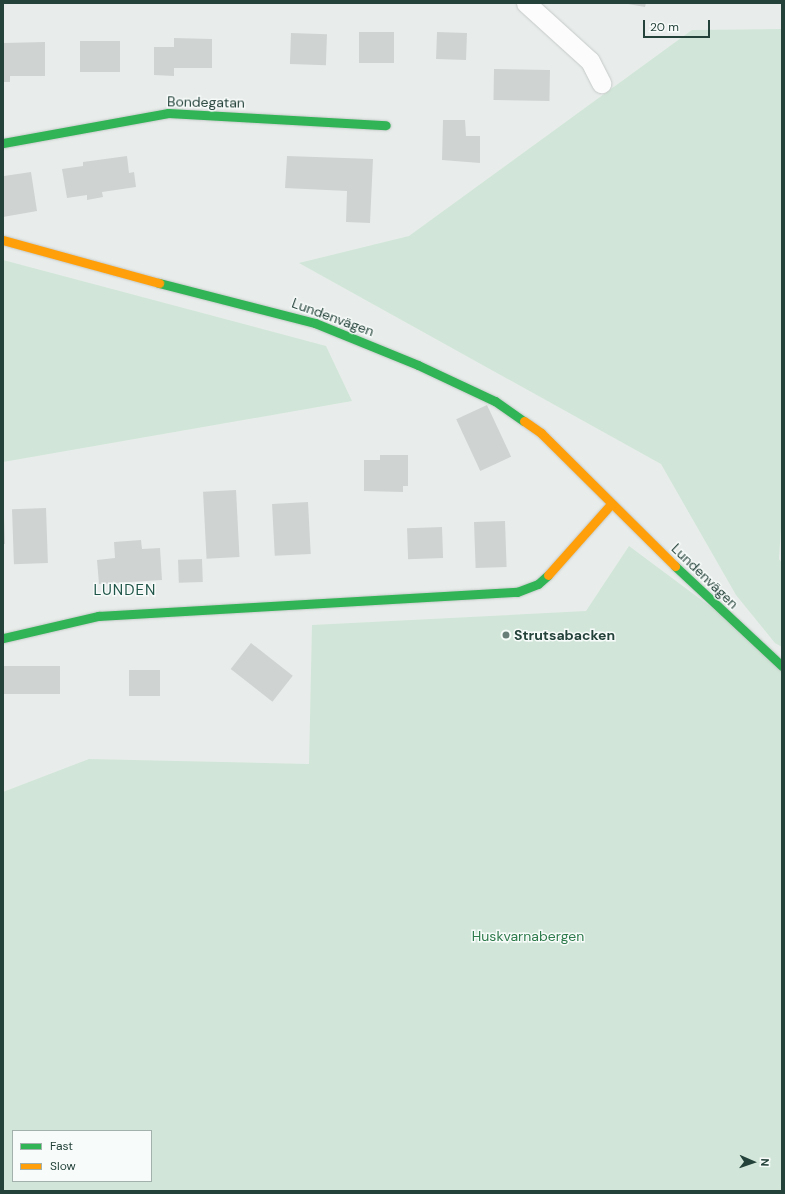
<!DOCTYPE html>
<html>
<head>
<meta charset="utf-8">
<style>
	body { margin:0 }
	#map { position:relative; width:785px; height:1194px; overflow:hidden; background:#e8edeb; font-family:"DM Sans",sans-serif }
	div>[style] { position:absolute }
	.green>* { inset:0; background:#d1e6d8 }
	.building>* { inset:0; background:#cfd4d2; transform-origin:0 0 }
	.roads { filter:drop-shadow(0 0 1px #c5cac8) drop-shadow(0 0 1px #c5cac8) }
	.street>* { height:19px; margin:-9.5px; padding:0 9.5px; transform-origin:9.5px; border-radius:9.5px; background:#fcfcfc }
	.fast>* { height:9px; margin:-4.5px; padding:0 4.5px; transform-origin:4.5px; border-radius:4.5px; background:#30b455 }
	.slow>* { height:9px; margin:-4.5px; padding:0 4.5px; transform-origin:4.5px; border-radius:4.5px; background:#ff9f0a }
	.dots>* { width:11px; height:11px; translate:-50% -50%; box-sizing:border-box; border:2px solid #f7fbf9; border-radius:50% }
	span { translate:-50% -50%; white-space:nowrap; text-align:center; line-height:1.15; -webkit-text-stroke:3px #f7fbf9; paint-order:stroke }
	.street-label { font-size:14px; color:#24423a }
	.poi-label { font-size:14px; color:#24423a; font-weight:700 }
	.left { translate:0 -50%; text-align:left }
	.park-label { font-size:14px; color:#2d7a4b }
	.neighbourhood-label { font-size:15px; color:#1f5548; letter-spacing:1px }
	.frame { position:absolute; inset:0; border:4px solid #24423a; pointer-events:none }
	.legend { position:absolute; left:12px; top:1130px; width:140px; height:52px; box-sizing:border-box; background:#f7fbf9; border:1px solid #a3b1ad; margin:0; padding:5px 7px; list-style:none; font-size:12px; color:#24423a }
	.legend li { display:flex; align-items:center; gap:8px; height:20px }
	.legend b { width:20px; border:1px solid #a3b1ad }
	.north { position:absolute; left:733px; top:1142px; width:40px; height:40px; -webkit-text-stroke:3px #f7fbf9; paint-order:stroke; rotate:92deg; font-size:11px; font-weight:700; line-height:16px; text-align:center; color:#24423a }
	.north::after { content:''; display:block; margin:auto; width:14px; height:18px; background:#24423a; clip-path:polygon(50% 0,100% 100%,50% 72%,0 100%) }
	.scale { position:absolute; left:643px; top:20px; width:67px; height:18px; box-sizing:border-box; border:2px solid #24423a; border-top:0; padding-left:5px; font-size:12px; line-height:14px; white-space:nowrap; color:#24423a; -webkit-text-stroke:3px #f7fbf9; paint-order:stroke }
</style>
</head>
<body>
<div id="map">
	<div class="green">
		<div style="clip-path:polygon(782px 29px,782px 512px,779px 559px,782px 563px,782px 647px,775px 643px,736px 595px,661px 464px,299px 263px,409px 236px,692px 30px)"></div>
		<div style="clip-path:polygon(3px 260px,326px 346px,352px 401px,3px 462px)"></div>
		<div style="clip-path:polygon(evenodd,629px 546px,782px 660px,782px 1191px,3px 1191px,3px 792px,89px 759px,309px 764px,312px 625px,586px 611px,629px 546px,13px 1131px,151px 1131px,151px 1181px,13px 1181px,13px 1131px)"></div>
	</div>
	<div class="building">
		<div style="clip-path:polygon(622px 3px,646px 3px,645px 7px)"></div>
		<div style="left:359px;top:32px;width:35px;height:31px"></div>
		<div style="left:437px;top:32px;width:30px;height:27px;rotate:2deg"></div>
		<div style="left:291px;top:33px;width:36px;height:31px;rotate:2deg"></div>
		<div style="clip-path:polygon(174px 38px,212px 39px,212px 68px,174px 68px,174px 76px,154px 75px,154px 47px,174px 47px)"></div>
		<div style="left:80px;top:41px;width:40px;height:31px"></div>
		<div style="clip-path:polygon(45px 42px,45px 76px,10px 76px,10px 82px,3px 82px,3px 43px)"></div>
		<div style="left:494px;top:69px;width:56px;height:31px;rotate:1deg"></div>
		<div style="clip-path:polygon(443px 120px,465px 120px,466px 136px,480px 136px,480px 163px,442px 160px)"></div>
		<div style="clip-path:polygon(127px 156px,129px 173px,134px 172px,136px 187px,102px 192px,103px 197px,87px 200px,87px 195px,67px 198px,62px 169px,83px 166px,83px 162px)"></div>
		<div style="clip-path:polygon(287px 156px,373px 159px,370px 223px,346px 222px,347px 191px,285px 188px)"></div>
		<div style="clip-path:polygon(31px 172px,37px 211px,3px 217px,4px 176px)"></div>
		<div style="left:487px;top:405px;width:57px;height:34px;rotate:65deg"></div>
		<div style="clip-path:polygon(380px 455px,408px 455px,408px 486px,403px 486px,403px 492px,364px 491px,364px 460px,380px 460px)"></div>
		<div style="left:236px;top:490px;width:67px;height:33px;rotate:87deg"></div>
		<div style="left:308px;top:502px;width:52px;height:36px;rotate:87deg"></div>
		<div style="left:46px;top:508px;width:55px;height:34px;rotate:88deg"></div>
		<div style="clip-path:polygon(3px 516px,4px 516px,5px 544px,3px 544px)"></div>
		<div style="left:505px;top:521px;width:46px;height:31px;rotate:88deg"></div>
		<div style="left:442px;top:527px;width:31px;height:35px;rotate:88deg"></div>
		<div style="clip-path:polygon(141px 540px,142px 549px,160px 548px,162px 580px,99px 584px,97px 560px,115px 558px,114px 542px)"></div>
		<div style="left:202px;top:559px;width:23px;height:24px;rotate:88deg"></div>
		<div style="left:251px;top:643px;width:53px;height:33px;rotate:38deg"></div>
		<div style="left:60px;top:666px;width:28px;height:57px;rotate:90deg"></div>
		<div style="left:129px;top:670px;width:31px;height:26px"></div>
	</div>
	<div class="roads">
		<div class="street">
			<div style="left:526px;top:3px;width:86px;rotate:42.2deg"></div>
			<div style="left:590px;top:61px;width:25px;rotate:63deg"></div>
		</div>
		<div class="fast">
			<div style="left:3px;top:143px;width:168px;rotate:-10.3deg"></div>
			<div style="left:168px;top:113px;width:218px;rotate:3.2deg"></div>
			<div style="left:159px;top:283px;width:161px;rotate:14.4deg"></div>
			<div style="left:315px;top:323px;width:111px;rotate:22.2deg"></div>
			<div style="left:418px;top:365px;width:85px;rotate:25.1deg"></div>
			<div style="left:495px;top:401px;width:35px;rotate:35deg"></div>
			<div style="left:675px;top:566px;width:146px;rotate:43.1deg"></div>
			<div style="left:3px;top:638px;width:98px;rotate:-13deg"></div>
			<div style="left:98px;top:616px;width:420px;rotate:-3.3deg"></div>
			<div style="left:517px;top:592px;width:22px;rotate:-21deg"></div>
			<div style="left:538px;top:584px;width:13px;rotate:-42deg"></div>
		</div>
		<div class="slow">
			<div style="left:3px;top:240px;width:162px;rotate:15.4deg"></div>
			<div style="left:524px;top:421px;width:21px;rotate:35deg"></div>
			<div style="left:541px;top:433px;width:189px;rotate:44.8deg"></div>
			<div style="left:548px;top:575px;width:95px;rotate:-48.4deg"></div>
		</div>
	</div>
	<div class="dots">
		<div style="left:506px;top:635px;background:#697e78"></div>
	</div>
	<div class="street-label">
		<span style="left:206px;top:102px;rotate:1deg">Bondegatan</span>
		<span style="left:333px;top:317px;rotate:20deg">Lundenvägen</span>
		<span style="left:705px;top:576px;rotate:44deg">Lundenvägen</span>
	</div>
	<div class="poi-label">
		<span class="left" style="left:514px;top:635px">Strutsabacken</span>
	</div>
	<div class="park-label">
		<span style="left:528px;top:936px">Huskvarnabergen</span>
	</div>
	<div class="neighbourhood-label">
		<span style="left:125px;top:591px">LUNDEN</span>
	</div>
	<div class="frame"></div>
	<ul class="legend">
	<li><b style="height:5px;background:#30b455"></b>Fast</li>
	<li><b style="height:5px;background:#ff9f0a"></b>Slow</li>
	</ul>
	<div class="north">N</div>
	<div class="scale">20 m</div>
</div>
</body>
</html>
